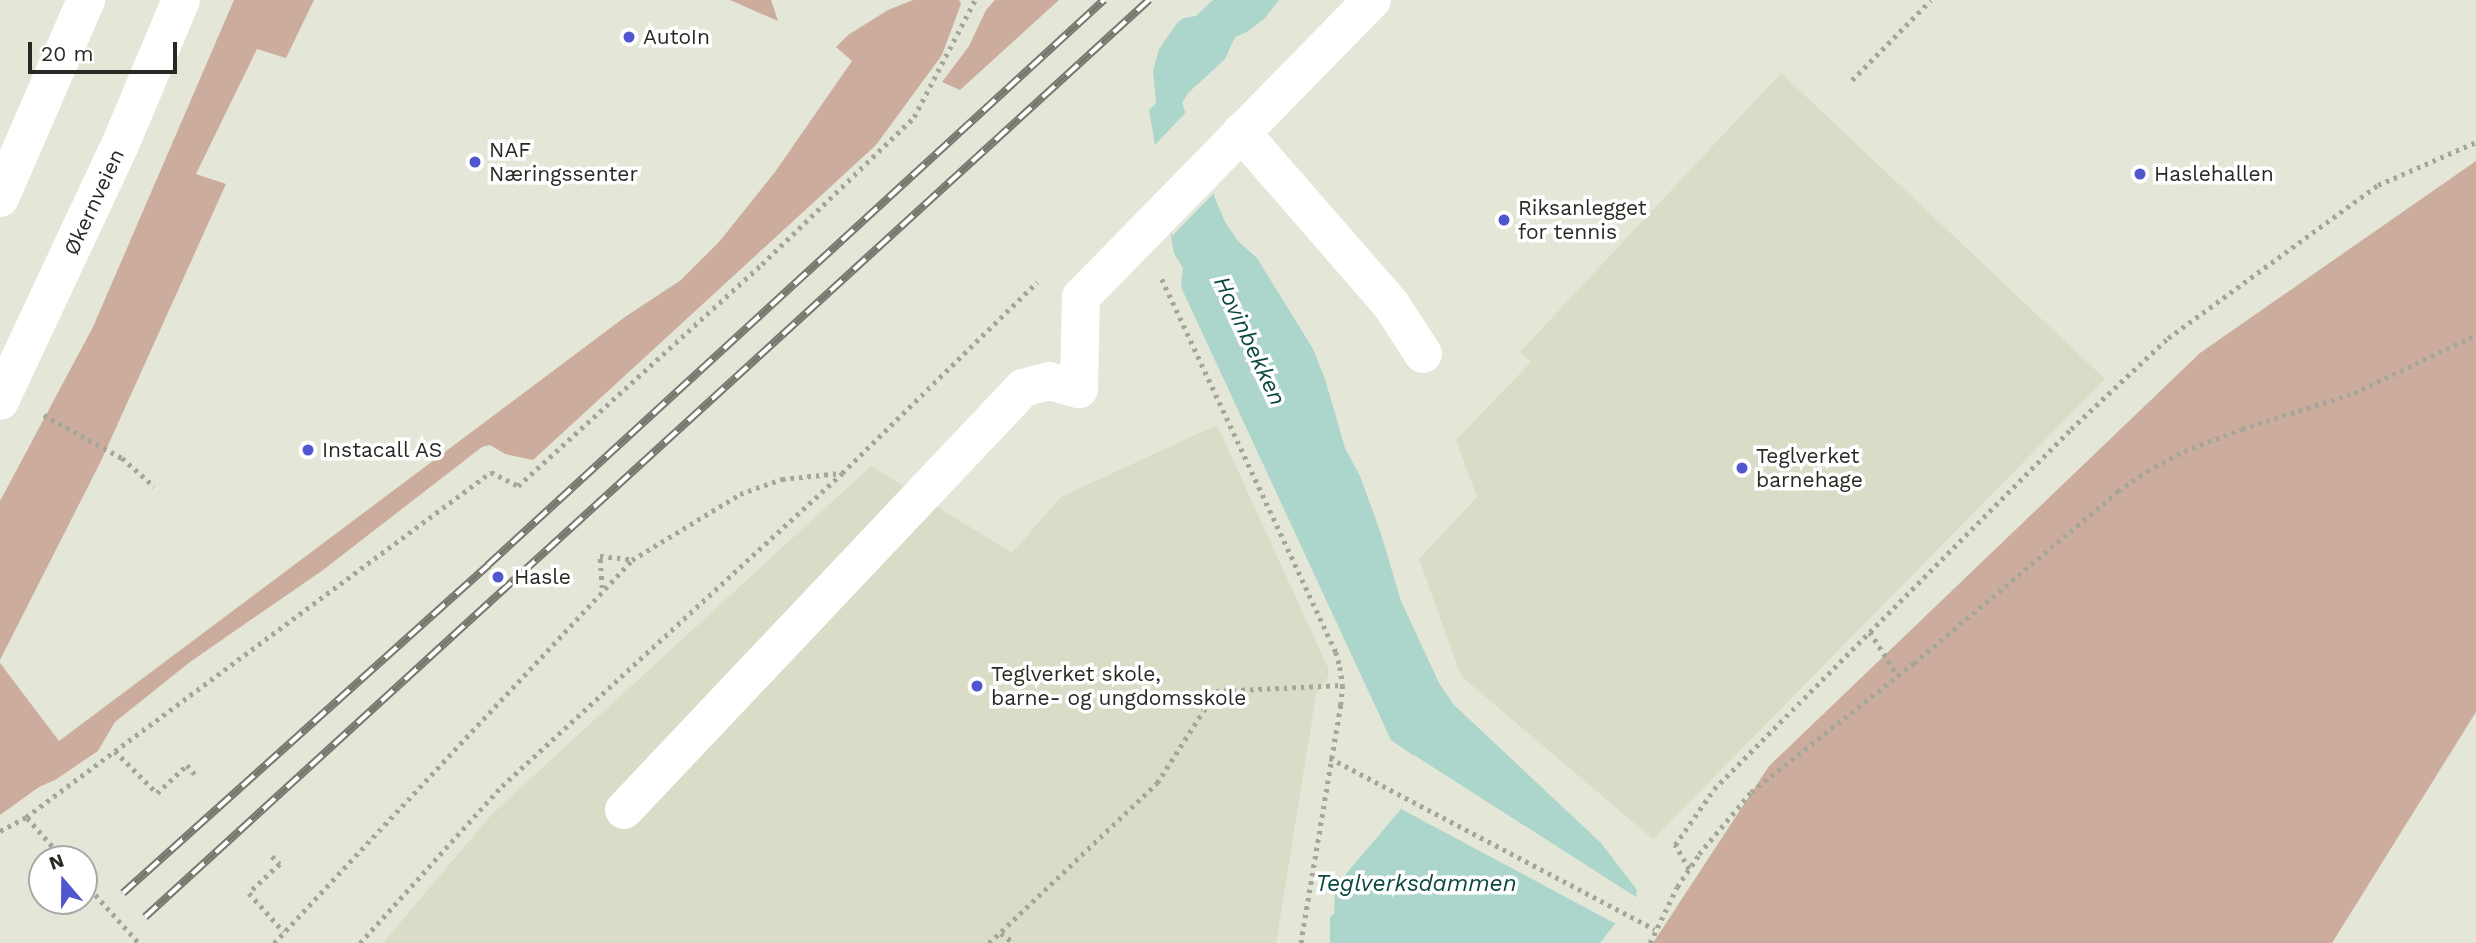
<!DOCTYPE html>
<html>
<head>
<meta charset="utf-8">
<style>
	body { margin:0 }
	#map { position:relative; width:2476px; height:943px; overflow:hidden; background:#e4e6d7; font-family:"Work Sans",sans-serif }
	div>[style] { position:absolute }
	.built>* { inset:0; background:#d9dcc6 }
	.green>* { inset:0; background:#ccad9d }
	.water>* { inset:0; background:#acd5cb }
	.pier>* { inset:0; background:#e4e6d7 }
	.path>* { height:4.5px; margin-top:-2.25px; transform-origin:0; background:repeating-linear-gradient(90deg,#a4a69a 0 3.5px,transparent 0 8.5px) }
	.minor>* { height:38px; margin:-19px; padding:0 19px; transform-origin:19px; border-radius:19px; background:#fff }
	.major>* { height:38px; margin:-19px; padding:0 19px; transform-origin:19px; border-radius:19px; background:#fff }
	.rail>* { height:8px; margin-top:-4px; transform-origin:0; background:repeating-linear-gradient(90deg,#fff 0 16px,#77786e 0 32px); box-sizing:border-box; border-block:2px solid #77786e }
	.dots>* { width:19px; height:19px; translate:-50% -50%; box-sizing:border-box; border:4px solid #fff; border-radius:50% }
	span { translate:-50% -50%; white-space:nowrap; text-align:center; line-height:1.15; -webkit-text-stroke:7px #fff; paint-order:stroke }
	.poi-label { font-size:21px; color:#282923 }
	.left { translate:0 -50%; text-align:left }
	.street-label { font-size:21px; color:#282923 }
	.water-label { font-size:23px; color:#0c483e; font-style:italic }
	.north { position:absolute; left:28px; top:845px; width:70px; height:70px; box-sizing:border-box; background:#fff; border:2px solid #a9a9a7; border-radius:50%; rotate:340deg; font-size:19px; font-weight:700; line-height:28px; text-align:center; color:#282923 }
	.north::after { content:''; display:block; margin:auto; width:24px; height:32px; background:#5057ce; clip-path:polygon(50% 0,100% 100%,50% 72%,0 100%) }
	.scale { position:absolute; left:28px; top:42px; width:149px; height:32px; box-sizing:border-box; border:4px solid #282923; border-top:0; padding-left:9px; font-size:21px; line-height:24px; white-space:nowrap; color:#282923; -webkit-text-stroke:5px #fff; paint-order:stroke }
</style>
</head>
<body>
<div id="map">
	<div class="built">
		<div style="clip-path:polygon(1781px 73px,2105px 379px,1653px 839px,1461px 676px,1419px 559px,1477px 497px,1456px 440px,1531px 362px,1520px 352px)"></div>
		<div style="clip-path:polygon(1217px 425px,1329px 670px,1328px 677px,1316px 695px,1276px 943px,383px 943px,492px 814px,871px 466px,1012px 553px,1061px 497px)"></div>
	</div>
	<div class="green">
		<div style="clip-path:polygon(234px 0,314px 0,286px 58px,257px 49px,196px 174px,226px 184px,101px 461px,0 660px,0 501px,93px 327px)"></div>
		<div style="clip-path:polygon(730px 0,771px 0,778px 21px)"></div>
		<div style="clip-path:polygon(913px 0,959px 0,961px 4px,942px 55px,876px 145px,533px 460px,505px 454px,490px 445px,482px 447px,323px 570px,190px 662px,115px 722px,98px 751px,55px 780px,39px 787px,0 815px,0 663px,59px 741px,625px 317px,681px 280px,719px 242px,775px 172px,852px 61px,836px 47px,848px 35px,888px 10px)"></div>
		<div style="clip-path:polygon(995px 0,1059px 0,960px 90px,942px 82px,969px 46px,986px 10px)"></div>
		<div style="clip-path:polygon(2476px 161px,2476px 712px,2332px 943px,1653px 943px,1769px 766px,2200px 353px)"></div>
	</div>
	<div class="water">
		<div style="clip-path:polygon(1213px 0,1279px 0,1265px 18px,1247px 32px,1235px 37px,1225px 59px,1188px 93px,1182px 103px,1215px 198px,1225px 222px,1238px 241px,1257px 258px,1313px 349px,1325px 379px,1345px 448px,1360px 476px,1381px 534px,1401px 601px,1439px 683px,1454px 705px,1601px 843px,1637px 890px,1636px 897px,1600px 943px,1330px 943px,1330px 917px,1334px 914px,1335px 887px,1401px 809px,1414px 756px,1391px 740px,1181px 287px,1183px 268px,1174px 253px,1149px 110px,1156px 103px,1153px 71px,1159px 49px,1178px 22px,1184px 18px,1196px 16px)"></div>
	</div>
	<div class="pier">
		<div style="clip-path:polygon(1186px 112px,1214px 193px,1172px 236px,1153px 147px)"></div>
		<div style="clip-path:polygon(1414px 755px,1636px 897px,1616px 924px,1401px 809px)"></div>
	</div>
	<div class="path">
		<div style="left:1852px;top:80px;width:112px;rotate:-45.4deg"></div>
		<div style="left:1162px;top:279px;width:412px;rotate:65deg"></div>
		<div style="left:1336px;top:652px;width:16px;rotate:75deg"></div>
		<div style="left:1340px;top:667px;width:18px;rotate:81deg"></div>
		<div style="left:1343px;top:685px;width:20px;rotate:96deg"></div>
		<div style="left:1341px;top:705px;width:241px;rotate:99.5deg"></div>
		<div style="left:44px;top:415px;width:89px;rotate:28.9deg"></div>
		<div style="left:122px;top:458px;width:43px;rotate:41.2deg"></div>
		<div style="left:602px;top:588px;width:32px;rotate:-94deg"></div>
		<div style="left:600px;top:556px;width:31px;rotate:6deg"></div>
		<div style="left:1870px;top:632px;width:52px;rotate:57.5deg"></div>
		<div style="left:115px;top:751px;width:59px;rotate:45deg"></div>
		<div style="left:157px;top:793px;width:41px;rotate:-43deg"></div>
		<div style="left:187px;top:765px;width:16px;rotate:50deg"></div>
		<div style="left:1330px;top:758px;width:367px;rotate:27.8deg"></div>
		<div style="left:0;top:831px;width:30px;rotate:-28deg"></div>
		<div style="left:272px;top:856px;width:11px;rotate:45deg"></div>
		<div style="left:280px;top:864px;width:42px;rotate:136.9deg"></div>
		<div style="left:249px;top:893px;width:52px;rotate:48.1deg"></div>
		<div style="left:63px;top:859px;width:56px;rotate:-131.4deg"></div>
		<div style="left:26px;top:817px;width:579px;rotate:-36.57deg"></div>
		<div style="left:491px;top:472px;width:30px;rotate:27deg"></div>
		<div style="left:518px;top:486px;width:330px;rotate:-42.3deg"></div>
		<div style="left:762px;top:264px;width:211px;rotate:-44deg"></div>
		<div style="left:914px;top:117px;width:132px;rotate:-62.5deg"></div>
		<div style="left:1689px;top:869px;width:28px;rotate:-120deg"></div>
		<div style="left:1675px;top:845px;width:68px;rotate:-55.1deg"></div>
		<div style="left:1714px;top:789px;width:507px;rotate:-45.24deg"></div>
		<div style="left:2071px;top:429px;width:133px;rotate:-43.2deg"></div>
		<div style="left:2168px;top:338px;width:260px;rotate:-36.1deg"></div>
		<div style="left:2378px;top:185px;width:107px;rotate:-23.7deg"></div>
		<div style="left:84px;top:882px;width:82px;rotate:48deg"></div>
		<div style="left:1001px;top:933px;width:16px;rotate:38deg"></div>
		<div style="left:274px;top:943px;width:524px;rotate:-46.93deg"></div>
		<div style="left:632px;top:560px;width:127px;rotate:-31.4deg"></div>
		<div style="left:740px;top:494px;width:45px;rotate:-19.7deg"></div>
		<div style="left:782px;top:479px;width:59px;rotate:-5.8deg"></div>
		<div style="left:360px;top:943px;width:212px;rotate:-47.9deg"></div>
		<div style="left:502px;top:786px;width:462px;rotate:-42.6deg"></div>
		<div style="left:842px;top:473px;width:273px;rotate:-44.4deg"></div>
		<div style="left:989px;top:943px;width:232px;rotate:-43.6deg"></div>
		<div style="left:1157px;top:783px;width:109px;rotate:-57.3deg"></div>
		<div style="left:1216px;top:691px;width:127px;rotate:-2.7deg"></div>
		<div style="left:1650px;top:943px;width:62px;rotate:-64.3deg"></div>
		<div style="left:1677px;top:887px;width:40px;rotate:-56deg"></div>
		<div style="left:1699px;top:854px;width:81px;rotate:-50deg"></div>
		<div style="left:1751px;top:792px;width:208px;rotate:-38.4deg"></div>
		<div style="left:1914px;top:663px;width:267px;rotate:-40.1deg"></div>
		<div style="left:2118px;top:491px;width:35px;rotate:-35deg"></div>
		<div style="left:2147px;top:471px;width:42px;rotate:-28.4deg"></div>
		<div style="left:2184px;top:451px;width:62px;rotate:-20.8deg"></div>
		<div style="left:2242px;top:429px;width:118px;rotate:-17.8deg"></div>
		<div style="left:2354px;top:393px;width:135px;rotate:-25.4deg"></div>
	</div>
	<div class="minor">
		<div style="left:1241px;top:132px;width:230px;rotate:49deg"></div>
		<div style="left:1392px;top:306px;width:57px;rotate:57.1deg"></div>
		<div style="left:624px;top:810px;width:581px;rotate:-46.6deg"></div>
		<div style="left:1023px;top:388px;width:27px;rotate:-15deg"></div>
		<div style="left:1049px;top:381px;width:31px;rotate:15deg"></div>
		<div style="left:1079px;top:389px;width:92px;rotate:-88.8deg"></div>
		<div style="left:1081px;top:297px;width:416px;rotate:-45.6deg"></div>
	</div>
	<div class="major">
		<div style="left:0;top:198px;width:216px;rotate:-66.5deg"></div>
		<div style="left:0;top:401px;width:283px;rotate:-64.9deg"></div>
		<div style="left:120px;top:145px;width:157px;rotate:-67.2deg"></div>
	</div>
	<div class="rail">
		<div style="left:123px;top:893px;width:491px;rotate:-41.9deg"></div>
		<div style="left:488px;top:565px;width:836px;rotate:-42.53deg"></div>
		<div style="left:145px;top:917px;width:1360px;rotate:-42.41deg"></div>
	</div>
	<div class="dots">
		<div style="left:629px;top:37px;background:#5057ce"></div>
		<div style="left:475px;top:162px;background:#5057ce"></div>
		<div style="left:2140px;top:174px;background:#5057ce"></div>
		<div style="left:1504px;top:220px;background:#5057ce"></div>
		<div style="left:308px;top:450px;background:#5057ce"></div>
		<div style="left:1742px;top:468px;background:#5057ce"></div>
		<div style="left:498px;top:577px;background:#5057ce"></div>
		<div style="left:977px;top:686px;background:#5057ce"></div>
	</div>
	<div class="poi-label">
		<span class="left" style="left:643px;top:37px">AutoIn</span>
		<span class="left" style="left:489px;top:162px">NAF<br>Næringssenter</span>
		<span class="left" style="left:2154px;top:174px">Haslehallen</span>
		<span class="left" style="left:1518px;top:220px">Riksanlegget<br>for tennis</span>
		<span class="left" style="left:322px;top:450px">Instacall AS</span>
		<span class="left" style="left:1756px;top:468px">Teglverket<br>barnehage</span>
		<span class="left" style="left:514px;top:577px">Hasle</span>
		<span class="left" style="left:991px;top:686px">Teglverket skole,<br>barne- og ungdomsskole</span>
	</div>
	<div class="street-label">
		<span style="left:94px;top:202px;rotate:-65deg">Økernveien</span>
	</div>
	<div class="water-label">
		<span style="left:1249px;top:341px;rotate:65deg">Hovinbekken</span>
		<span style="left:1416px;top:884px">Teglverksdammen</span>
	</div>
	<div class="north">N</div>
	<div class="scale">20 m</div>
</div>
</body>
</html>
